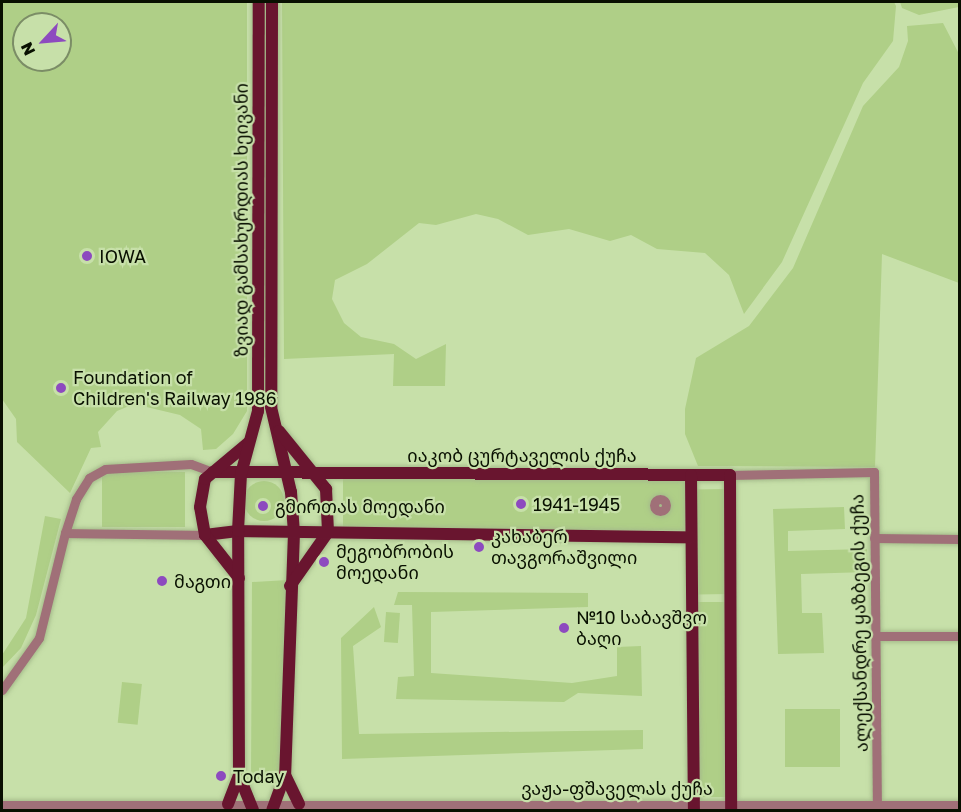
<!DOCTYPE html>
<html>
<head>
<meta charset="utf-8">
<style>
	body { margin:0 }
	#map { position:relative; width:961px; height:812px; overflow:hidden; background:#c7e0a9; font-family:"Golos Text","Noto Sans Georgian",sans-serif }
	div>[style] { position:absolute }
	.green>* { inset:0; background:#afcf87; transform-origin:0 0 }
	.round { border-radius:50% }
	.roads { filter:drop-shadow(0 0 2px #a5bb8b) drop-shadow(0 0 2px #a5bb8b) }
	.minor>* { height:9px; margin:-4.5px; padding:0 4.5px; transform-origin:4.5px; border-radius:4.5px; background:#a07078 }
	.minor>.ring { margin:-4.5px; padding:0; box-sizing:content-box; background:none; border:9px solid #a07078; border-radius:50% }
	.major>* { height:12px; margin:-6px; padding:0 6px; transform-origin:6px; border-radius:6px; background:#69152f }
	.dots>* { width:16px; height:16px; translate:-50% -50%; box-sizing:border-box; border:3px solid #c7e0a9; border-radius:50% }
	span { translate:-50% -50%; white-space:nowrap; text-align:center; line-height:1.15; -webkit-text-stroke:4.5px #c7e0a9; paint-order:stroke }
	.street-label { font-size:18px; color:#091001 }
	.poi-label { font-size:18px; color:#091001 }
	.left { translate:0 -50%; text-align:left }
	.frame { position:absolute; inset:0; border:3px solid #091001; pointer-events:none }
	.north { position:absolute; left:12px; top:12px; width:60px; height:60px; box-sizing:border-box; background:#c7e0a9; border:2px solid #7b8d66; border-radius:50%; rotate:244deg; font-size:16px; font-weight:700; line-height:24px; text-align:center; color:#091001 }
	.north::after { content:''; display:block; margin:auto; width:21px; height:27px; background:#8d4abf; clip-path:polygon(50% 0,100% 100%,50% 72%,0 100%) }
</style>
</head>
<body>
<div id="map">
	<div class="green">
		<div style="clip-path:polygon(evenodd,2px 2px,247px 2px,247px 411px,233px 434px,216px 449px,203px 450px,201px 429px,180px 415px,134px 404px,117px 411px,98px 432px,101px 447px,91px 448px,70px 493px,17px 442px,16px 419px,2px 399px,2px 2px,24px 24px,60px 24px,60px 60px,24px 60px,24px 24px)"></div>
		<div style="clip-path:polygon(282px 2px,894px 2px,896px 6px,893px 41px,863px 83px,782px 262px,744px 314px,729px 275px,705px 253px,657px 249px,631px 235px,610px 241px,569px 229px,528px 235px,498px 219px,476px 214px,436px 225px,419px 223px,367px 264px,335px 280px,332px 299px,344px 323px,361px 337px,394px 344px,416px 359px,446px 344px,445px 386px,393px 386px,394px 354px,284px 359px)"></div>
		<div style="clip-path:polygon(900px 2px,959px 2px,959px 7px,919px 15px,902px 8px)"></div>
		<div style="clip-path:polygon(943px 23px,959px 54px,959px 283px,882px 254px,875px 467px,698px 466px,685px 434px,685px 409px,696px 358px,749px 326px,793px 268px,863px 106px,899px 67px,908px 41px,907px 26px)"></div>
		<div style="left:102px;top:472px;width:83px;height:55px"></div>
		<div style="left:343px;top:478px;width:342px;height:52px"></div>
		<div class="round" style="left:244px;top:481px;width:40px;height:40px"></div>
		<div style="left:726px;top:489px;width:105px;height:31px;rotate:89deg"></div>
		<div style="clip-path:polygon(844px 507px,845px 529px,788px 531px,788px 551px,867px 549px,868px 572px,801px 574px,802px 613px,822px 613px,824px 653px,778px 654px,773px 509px)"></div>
		<div style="clip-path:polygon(45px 516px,61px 519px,36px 615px,21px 648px,2px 668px,2px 655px,26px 618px)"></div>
		<div style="clip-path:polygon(288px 580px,281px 784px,251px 783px,252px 582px)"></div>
		<div style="clip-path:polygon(398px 592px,588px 593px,588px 607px,431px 612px,431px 673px,572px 683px,617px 676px,617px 647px,641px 646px,642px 696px,578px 693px,564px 702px,396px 699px,398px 677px,414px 676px,412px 605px,394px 605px)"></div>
		<div style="left:697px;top:602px;width:29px;height:195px"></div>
		<div style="clip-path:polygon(374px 607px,381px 627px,353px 646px,359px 734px,643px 730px,643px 749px,342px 759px,341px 638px)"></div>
		<div style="left:386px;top:612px;width:14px;height:30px;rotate:4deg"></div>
		<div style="left:122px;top:682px;width:20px;height:41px;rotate:6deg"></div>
		<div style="left:785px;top:709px;width:55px;height:58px"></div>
	</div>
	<div class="roads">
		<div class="minor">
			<div style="left:730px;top:475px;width:144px;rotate:-1.2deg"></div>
			<div style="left:874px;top:472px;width:338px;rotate:89.5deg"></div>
			<div class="ring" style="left:654px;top:499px;width:3px;height:3px"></div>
			<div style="left:65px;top:533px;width:140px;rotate:0.8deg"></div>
			<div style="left:874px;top:538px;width:86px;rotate:0.7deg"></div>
			<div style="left:875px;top:636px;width:85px"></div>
			<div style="left:2px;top:690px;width:64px;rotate:-54.6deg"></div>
			<div style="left:39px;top:638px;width:108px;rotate:-76.1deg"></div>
			<div style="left:65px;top:533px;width:36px;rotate:-72deg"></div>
			<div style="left:76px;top:499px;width:25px;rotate:-58deg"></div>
			<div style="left:89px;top:478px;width:18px;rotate:-29deg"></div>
			<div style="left:105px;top:469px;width:86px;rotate:-3.3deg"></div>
			<div style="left:191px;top:464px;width:23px;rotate:20deg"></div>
			<div style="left:2px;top:805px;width:958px"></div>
		</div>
		<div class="major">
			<div style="left:272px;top:2px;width:405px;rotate:90.1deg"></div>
			<div style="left:271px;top:407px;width:87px;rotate:76.8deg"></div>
			<div style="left:291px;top:492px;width:41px;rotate:85.8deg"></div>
			<div style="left:294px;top:533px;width:242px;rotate:92.1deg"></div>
			<div style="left:285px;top:775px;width:37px;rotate:110deg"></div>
			<div style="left:279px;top:431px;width:75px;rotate:51deg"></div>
			<div style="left:326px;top:489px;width:43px;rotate:87.3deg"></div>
			<div style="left:328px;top:532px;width:66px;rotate:125.1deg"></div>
			<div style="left:213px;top:472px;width:517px;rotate:0.33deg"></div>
			<div style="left:730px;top:475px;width:335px;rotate:89.8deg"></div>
			<div style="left:691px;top:475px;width:335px;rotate:89.5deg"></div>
			<div style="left:205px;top:535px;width:33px;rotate:-7deg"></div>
			<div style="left:238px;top:531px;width:453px;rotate:0.8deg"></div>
			<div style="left:239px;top:578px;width:55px;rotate:-128.3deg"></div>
			<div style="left:205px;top:535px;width:28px;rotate:-100deg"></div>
			<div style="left:200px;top:507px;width:28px;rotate:-80deg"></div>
			<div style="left:205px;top:479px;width:56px;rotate:-39.9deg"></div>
			<div style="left:285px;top:775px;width:32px;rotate:64deg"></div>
			<div style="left:228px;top:804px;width:30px;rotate:-69deg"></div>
			<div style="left:253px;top:810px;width:37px;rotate:-112deg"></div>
			<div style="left:239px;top:776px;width:245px;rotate:-90.2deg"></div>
			<div style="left:238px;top:531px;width:57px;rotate:-87deg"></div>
			<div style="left:241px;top:474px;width:65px;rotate:-74.9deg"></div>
			<div style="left:258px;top:411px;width:409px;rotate:-89.9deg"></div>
		</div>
	</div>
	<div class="dots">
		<div style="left:87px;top:256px;background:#8d4abf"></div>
		<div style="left:61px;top:388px;background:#8d4abf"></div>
		<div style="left:521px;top:504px;background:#8d4abf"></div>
		<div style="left:263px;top:506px;background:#8d4abf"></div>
		<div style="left:479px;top:547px;background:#8d4abf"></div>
		<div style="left:324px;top:562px;background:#8d4abf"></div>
		<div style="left:162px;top:581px;background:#8d4abf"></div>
		<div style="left:564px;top:628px;background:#8d4abf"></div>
		<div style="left:221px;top:776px;background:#8d4abf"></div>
	</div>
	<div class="street-label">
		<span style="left:241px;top:220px;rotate:-90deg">ზვიად გამსახურდიას ხეივანი</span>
		<span style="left:522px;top:455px">იაკობ ცურტაველის ქუჩა</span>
		<span style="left:859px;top:623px;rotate:-91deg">ალექსანდრე ყაზბეგის ქუჩა</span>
		<span style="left:617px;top:788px">ვაჟა-ფშაველას ქუჩა</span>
	</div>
	<div class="poi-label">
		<span class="left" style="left:99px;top:256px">IOWA</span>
		<span class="left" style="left:73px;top:388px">Foundation of<br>Children's Railway 1986</span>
		<span class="left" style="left:533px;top:504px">1941-1945</span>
		<span class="left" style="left:275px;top:506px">გმირთას მოედანი</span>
		<span class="left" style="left:491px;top:547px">კახაბერ<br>თავგორაშვილი</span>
		<span class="left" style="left:336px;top:562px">მეგობრობის<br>მოედანი</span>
		<span class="left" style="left:174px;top:581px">მაგთი</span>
		<span class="left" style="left:576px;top:628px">№10 საბავშვო<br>ბაღი</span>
		<span class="left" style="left:233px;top:776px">Today</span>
	</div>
	<div class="frame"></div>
	<div class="north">N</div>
</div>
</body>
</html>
